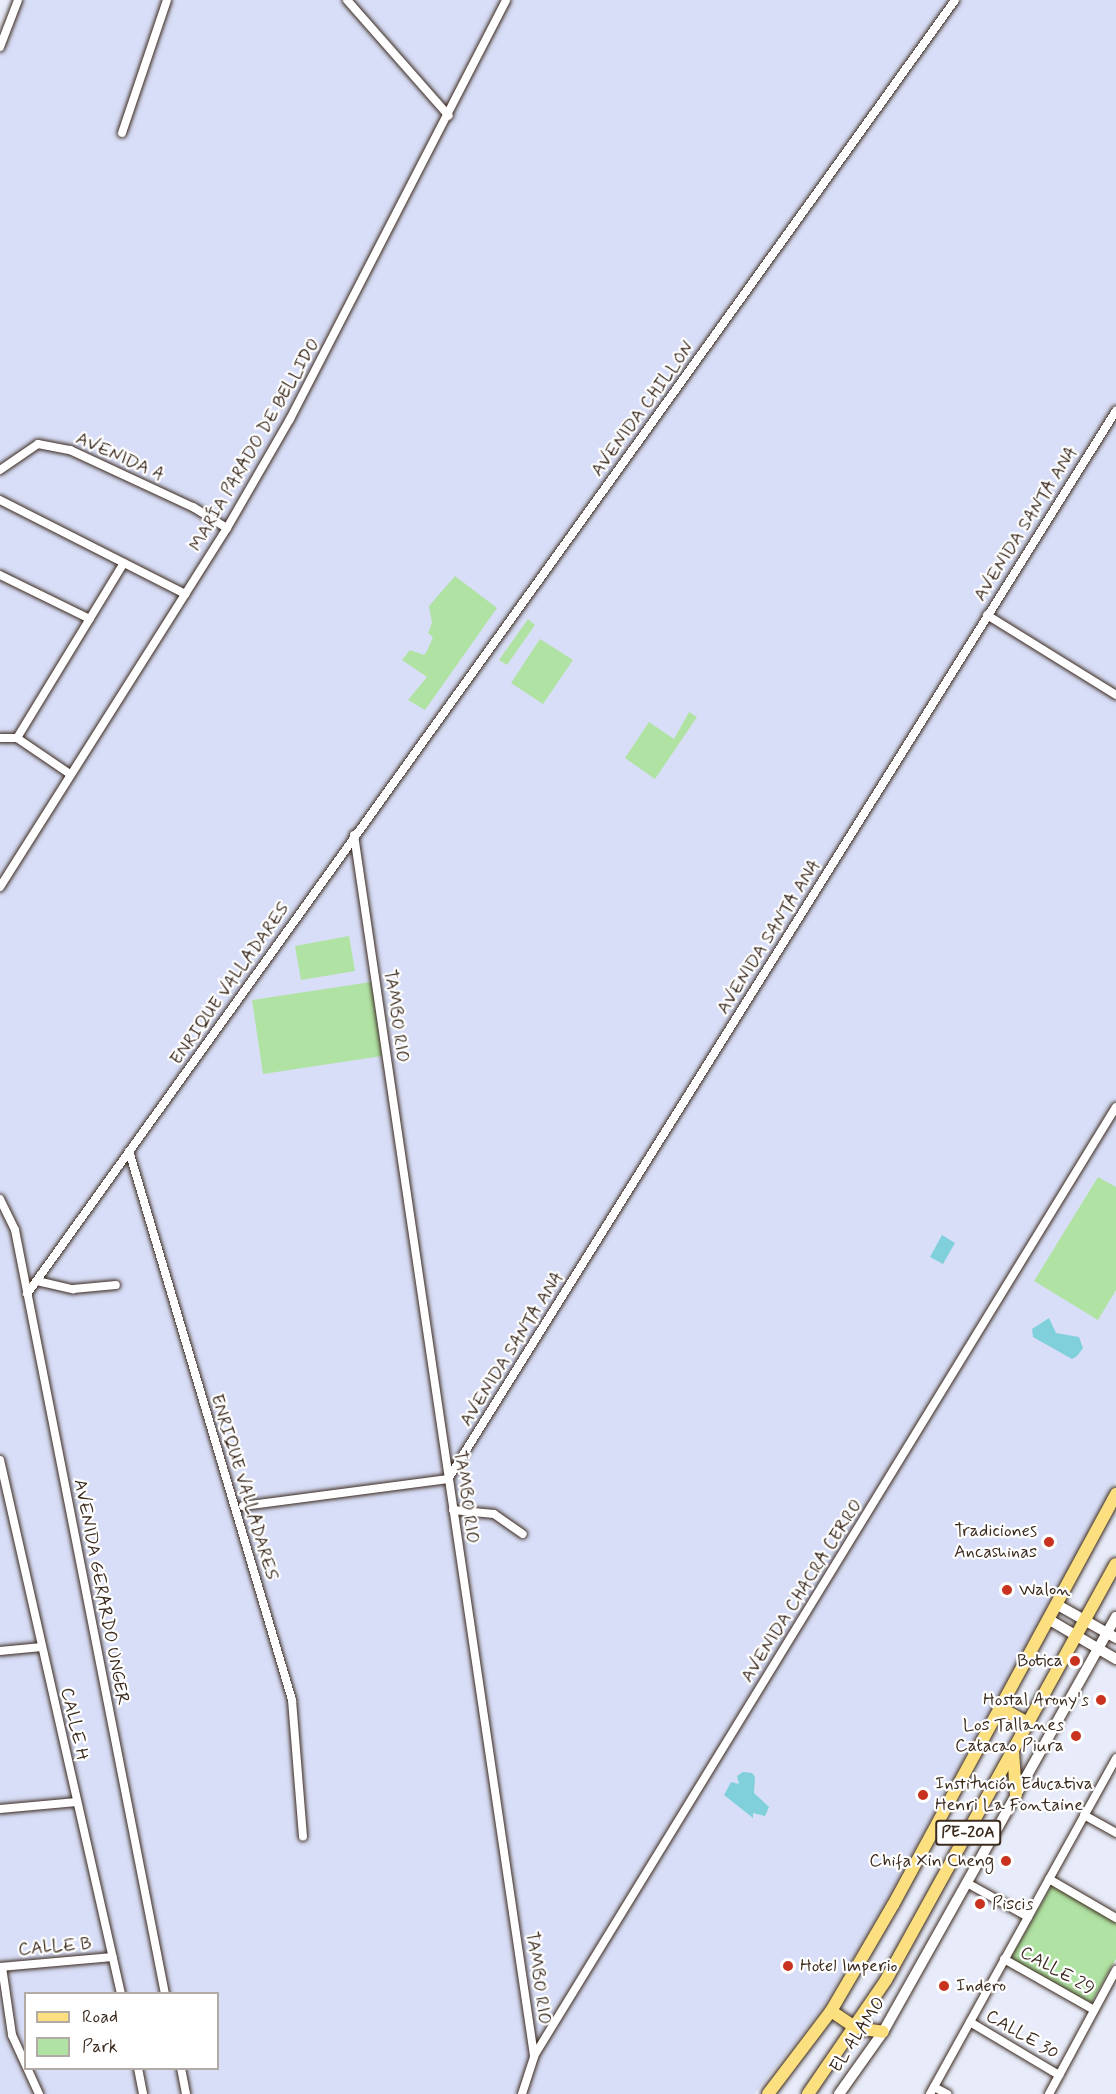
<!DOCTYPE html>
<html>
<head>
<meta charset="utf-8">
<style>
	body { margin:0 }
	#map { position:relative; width:1116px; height:2094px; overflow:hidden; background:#e8ecfa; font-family:Mynerve,sans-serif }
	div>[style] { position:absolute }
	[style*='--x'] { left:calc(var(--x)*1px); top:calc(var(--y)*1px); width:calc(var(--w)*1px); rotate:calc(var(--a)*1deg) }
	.built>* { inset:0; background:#d8def7 }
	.green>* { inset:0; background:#b0e2a3 }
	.water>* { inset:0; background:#80d0db }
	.roads { filter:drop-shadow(0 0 2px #3b2a1e) drop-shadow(0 0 2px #3b2a1e) }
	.street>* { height:8px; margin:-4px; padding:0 4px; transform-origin:4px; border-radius:4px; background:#fff }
	.secondary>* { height:10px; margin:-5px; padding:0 5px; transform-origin:5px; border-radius:5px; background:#fff }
	.primary>* { height:12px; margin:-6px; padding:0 6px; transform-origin:6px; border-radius:6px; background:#fce080 }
	.dots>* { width:16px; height:16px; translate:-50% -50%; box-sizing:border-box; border:3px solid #fff; border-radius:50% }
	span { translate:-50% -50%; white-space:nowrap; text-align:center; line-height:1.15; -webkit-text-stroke:4.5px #fff; paint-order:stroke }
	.shield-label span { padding:2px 4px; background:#fff; border:2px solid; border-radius:4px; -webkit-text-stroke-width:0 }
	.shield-label { font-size:16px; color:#3b2a1e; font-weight:700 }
	.street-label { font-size:18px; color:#3b2a1e }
	.poi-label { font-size:18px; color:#3b2a1e }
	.right { translate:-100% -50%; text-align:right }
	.left { translate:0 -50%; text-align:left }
	.legend { position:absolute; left:24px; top:1992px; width:195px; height:78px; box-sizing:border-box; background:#fff; border:2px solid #b1aaa5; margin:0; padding:8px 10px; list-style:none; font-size:18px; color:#3b2a1e }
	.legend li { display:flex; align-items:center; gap:12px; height:30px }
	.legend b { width:30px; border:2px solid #b1aaa5 }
</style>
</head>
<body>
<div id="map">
	<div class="built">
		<i style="clip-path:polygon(evenodd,13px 0,1116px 0,1116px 1481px,875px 1921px,819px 2013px,754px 2094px,0 2094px,0 36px,13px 0,26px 1994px,218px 1994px,218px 2068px,26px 2068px,26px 1994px)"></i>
	</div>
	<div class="green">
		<i style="clip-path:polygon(455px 576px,497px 608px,425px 710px,408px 700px,427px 677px,402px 660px,410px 650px,424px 655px,427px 651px,433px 637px,428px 633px,432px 623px,429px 606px)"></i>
		<i style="clip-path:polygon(528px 619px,535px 625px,507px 665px,499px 660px)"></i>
		<i style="clip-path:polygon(540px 639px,573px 660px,543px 704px,511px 683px)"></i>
		<i style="clip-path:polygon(689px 712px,697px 717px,655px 779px,625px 758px,649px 722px,674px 739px)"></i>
		<i style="clip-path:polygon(349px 936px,355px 971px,301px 980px,295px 946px)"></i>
		<i style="clip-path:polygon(371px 982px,382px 1056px,263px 1074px,252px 1000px)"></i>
		<i style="clip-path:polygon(1098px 1177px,1116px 1187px,1116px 1290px,1098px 1320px,1034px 1281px)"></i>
		<i style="clip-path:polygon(1052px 1885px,1116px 1922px,1116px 1959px,1091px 2003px,1010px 1959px)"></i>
	</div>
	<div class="water">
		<i style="clip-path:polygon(942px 1235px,955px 1243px,943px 1264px,930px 1257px)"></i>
		<i style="clip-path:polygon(1049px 1318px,1056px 1333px,1079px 1337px,1083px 1348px,1077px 1356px,1072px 1359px,1033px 1337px,1032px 1329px)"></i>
		<i style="clip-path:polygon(743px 1772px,752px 1773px,755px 1777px,754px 1793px,769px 1807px,765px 1816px,753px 1813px,753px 1818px,724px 1795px,731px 1782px,739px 1784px,737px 1776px)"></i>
	</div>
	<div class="roads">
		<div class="street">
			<i style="--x:347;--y:0;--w:154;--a:48.7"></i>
			<i style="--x:0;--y:47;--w:50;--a:-69"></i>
			<i style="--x:122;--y:133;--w:140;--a:-71.3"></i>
			<i style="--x:0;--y:470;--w:46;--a:-34.4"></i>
			<i style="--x:38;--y:444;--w:33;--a:11"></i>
			<i style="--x:70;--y:450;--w:136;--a:24.9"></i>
			<i style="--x:193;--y:507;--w:40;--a:32"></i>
			<i style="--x:0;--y:500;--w:208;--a:26.9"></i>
			<i style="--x:0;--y:575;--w:100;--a:26.1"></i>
			<i style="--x:987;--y:615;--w:152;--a:31.8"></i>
			<i style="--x:0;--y:738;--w:17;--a:0"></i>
			<i style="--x:17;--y:738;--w:64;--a:34.2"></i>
			<i style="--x:17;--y:738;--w:205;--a:-58.6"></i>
			<i style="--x:354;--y:835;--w:1234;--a:81.61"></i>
			<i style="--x:0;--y:887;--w:425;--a:-57.7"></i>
			<i style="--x:227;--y:528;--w:126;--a:-60"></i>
			<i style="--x:290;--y:419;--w:471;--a:-62.7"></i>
			<i style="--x:129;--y:1151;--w:573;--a:73.46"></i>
			<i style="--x:292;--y:1700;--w:137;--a:85.4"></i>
			<i style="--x:0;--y:1199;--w:34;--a:64"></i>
			<i style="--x:15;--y:1230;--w:779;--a:78.89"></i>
			<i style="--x:37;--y:1281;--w:37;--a:13"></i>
			<i style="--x:73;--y:1289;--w:43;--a:-5.3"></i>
			<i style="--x:27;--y:1294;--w:1592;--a:-54.35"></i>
			<i style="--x:0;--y:1460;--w:548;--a:77.23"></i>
			<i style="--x:243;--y:1506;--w:207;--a:-7.5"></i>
			<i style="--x:448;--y:1479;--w:1260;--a:-57.98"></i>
			<i style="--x:453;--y:1510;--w:41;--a:5.6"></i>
			<i style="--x:494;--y:1514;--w:35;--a:35"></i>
			<i style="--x:0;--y:1651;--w:42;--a:-5.4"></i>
			<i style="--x:0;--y:1809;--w:77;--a:-5.2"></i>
			<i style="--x:1084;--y:1815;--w:37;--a:29"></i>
			<i style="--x:1049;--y:1879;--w:78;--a:30.2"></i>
			<i style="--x:967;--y:1883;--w:70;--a:29.1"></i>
			<i style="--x:1004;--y:1959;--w:103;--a:29.5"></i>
			<i style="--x:0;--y:1967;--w:113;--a:-5.1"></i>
			<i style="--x:2;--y:1967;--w:69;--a:81.6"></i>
			<i style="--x:12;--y:2035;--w:65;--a:65.4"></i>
			<i style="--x:970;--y:2022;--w:104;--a:30.8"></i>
			<i style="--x:138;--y:2068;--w:26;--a:79"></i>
			<i style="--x:181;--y:2068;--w:26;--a:79"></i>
			<i style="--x:934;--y:2087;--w:15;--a:28"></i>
			<i style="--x:522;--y:2094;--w:40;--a:-72"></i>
			<i style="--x:534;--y:2056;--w:1113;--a:-58.48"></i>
			<i style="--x:930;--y:2094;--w:384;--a:-61"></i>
			<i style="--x:1049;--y:2094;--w:141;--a:-61.6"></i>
		</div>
		<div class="secondary">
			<i style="--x:1056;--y:1604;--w:69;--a:29.5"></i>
			<i style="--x:1048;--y:1619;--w:79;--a:30.5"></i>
			<i style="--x:839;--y:2094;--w:76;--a:-54.6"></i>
			<i style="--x:883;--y:2032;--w:476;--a:-60.7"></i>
		</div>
		<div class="primary">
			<i style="--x:999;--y:1707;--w:33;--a:29"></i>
			<i style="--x:1013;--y:1751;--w:44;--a:86.1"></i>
			<i style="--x:831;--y:2011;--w:30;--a:34"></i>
			<i style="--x:856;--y:2028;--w:27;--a:8"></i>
			<i style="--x:768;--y:2094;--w:104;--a:-52.8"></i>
			<i style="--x:831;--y:2011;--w:123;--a:-59.7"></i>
			<i style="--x:893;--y:1905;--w:468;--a:-61.5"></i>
			<i style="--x:808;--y:2094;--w:138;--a:-55.6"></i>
			<i style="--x:886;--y:1980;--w:475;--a:-61.1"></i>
		</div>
	</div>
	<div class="dots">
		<i style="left:1049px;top:1542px;background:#c8321e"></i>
		<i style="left:1007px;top:1590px;background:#c8321e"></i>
		<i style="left:1075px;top:1661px;background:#c8321e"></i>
		<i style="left:1101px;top:1700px;background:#c8321e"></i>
		<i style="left:1076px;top:1736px;background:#c8321e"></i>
		<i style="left:923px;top:1795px;background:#c8321e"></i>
		<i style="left:1006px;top:1861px;background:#c8321e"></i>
		<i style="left:980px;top:1904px;background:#c8321e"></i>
		<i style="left:788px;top:1966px;background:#c8321e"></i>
		<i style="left:944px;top:1986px;background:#c8321e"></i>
	</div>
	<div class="shield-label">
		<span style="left:968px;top:1833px">PE-20A</span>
	</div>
	<div class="street-label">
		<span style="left:643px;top:409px;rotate:-54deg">AVENIDA CHILLON</span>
		<span style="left:255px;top:445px;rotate:-60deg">MARÍA PARADO DE BELLIDO</span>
		<span style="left:120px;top:457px;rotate:24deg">AVENIDA A</span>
		<span style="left:1026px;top:524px;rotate:-58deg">AVENIDA SANTA ANA</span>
		<span style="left:769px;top:937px;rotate:-58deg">AVENIDA SANTA ANA</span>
		<span style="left:230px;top:984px;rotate:-55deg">ENRIQUE VALLADARES</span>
		<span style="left:396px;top:1016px;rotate:82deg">TAMBO RIO</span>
		<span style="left:512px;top:1349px;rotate:-58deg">AVENIDA SANTA ANA</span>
		<span style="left:244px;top:1487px;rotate:73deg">ENRIQUE VALLADARES</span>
		<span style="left:466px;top:1497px;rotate:82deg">TAMBO RIO</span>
		<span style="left:802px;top:1591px;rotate:-58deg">AVENIDA CHACRA CERRO</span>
		<span style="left:101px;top:1592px;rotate:79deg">AVENIDA GERARDO UNGER</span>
		<span style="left:74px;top:1724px;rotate:77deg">CALLE H</span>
		<span style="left:55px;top:1947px;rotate:-5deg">CALLE B</span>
		<span style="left:1057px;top:1971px;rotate:29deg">CALLE 29</span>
		<span style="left:538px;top:1978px;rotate:82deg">TAMBO RIO</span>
		<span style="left:858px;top:2035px;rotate:-57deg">EL ALAMO</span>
		<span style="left:1022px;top:2035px;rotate:30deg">CALLE 30</span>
	</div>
	<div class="poi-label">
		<span class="right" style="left:1037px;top:1542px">Tradiciones<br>Ancashinas</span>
		<span class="left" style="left:1019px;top:1590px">Walon</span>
		<span class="right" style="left:1063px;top:1661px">Botica</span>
		<span class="right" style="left:1089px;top:1700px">Hostal Arony's</span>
		<span class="right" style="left:1064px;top:1736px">Los Tallanes<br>Catacao Piura</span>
		<span class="left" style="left:935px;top:1795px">Institución Educativa<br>Henri La Fontaine</span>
		<span class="right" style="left:994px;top:1861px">Chifa Xin Cheng</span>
		<span class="left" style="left:992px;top:1904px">Piscis</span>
		<span class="left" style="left:800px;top:1966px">Hotel Imperio</span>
		<span class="left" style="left:956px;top:1986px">Indero</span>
	</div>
	<ul class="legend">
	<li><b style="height:8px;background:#fce080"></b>Road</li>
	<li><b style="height:16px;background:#b0e2a3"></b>Park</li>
	</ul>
</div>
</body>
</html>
